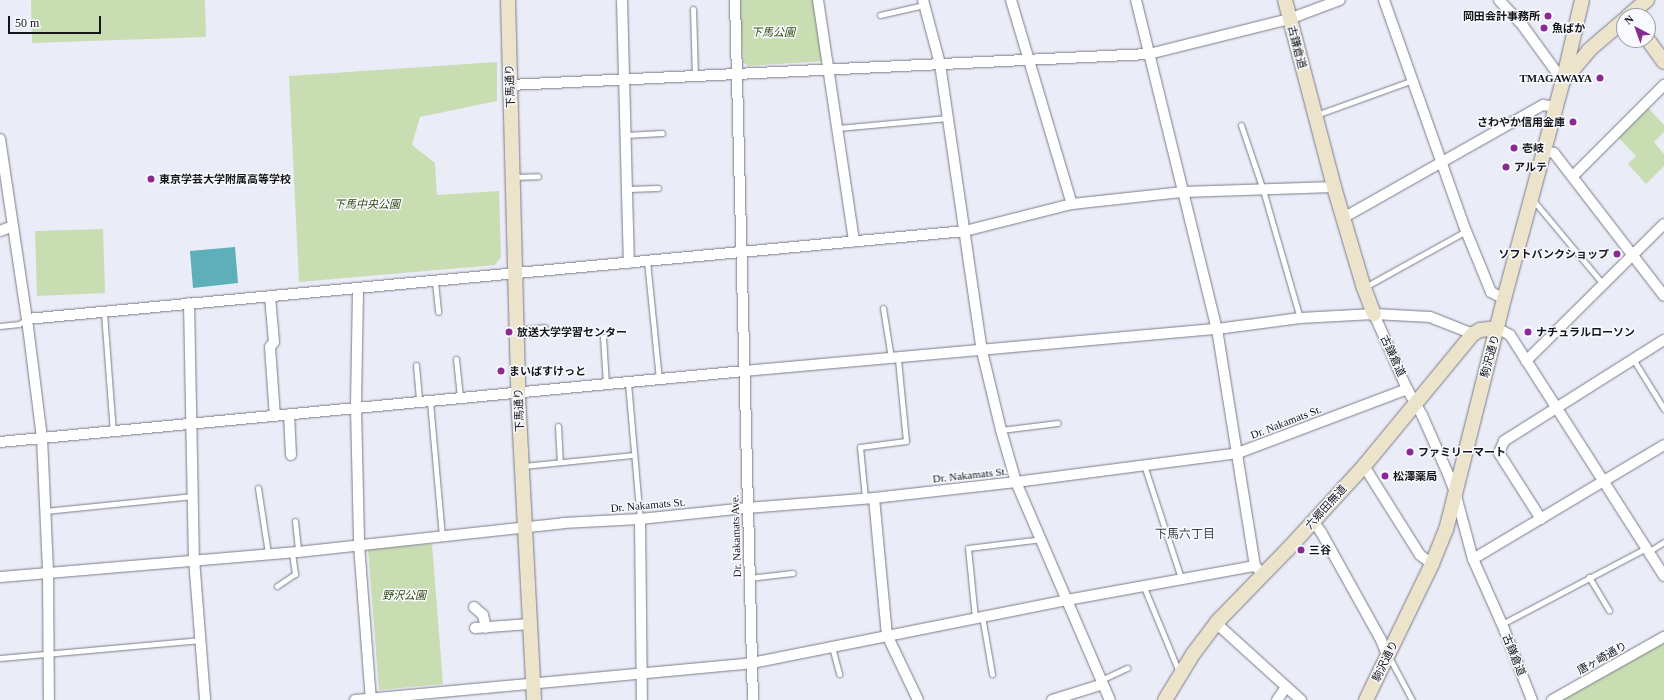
<!DOCTYPE html>
<html>
<head>
<meta charset="utf-8">
<style>
	body { margin:0 }
	#map { position:relative; width:1664px; height:700px; overflow:hidden; background:#eaecf8; font-family:"Times New Roman","Noto Sans JP",serif }
	div>[style] { position:absolute }
	[style*='--x'] { left:calc(var(--x)*1px); top:calc(var(--y)*1px); width:calc(var(--w)*1px); rotate:calc(var(--a)*1deg) }
	.green>* { inset:0; background:#c9ddb3 }
	.water>* { inset:0; background:#5dafba }
	.roads { filter:drop-shadow(0 0 1px #7a7c87) drop-shadow(0 0 1px #7a7c87) }
	.lane>* { height:5px; margin:-2.5px; padding:0 2.5px; transform-origin:2.5px; border-radius:2.5px; background:#fff }
	.street>* { height:10px; margin:-5px; padding:0 5px; transform-origin:5px; border-radius:5px; background:#fff }
	.secondary>* { height:14px; margin:-7px; padding:0 7px; transform-origin:7px; border-radius:7px; background:#ece3cb }
	.dots>* { width:11px; height:11px; translate:-50% -50%; box-sizing:border-box; border:2px solid #f9faff; border-radius:50% }
	span { translate:-50% -50%; white-space:nowrap; text-align:center; line-height:1.15; -webkit-text-stroke:3px #f9faff; paint-order:stroke }
	.poi-label { font-size:11px; color:#141519; font-weight:700 }
	.right { translate:-100% -50%; text-align:right }
	.left { translate:0 -50%; text-align:left }
	.park-label { font-size:11px; color:#334a0e; font-style:italic }
	.street-label { font-size:11px; color:#141519 }
	.neighbourhood-label { font-size:12px; color:#40424b }
	.north { position:absolute; left:1616px; top:8px; width:40px; height:40px; box-sizing:border-box; background:#f9faff; border:1px solid #9d9ea3; border-radius:50%; rotate:319deg; font-size:11px; font-weight:700; line-height:16px; text-align:center; color:#141519 }
	.north::after { content:''; display:block; margin:auto; width:14px; height:18px; background:#892a93; clip-path:polygon(50% 0,100% 100%,50% 72%,0 100%) }
	.scale { position:absolute; left:8px; top:16px; width:93px; height:18px; box-sizing:border-box; border:2px solid #141519; border-top:0; padding-left:5px; font-size:12px; line-height:14px; white-space:nowrap; color:#141519; -webkit-text-stroke:3px #f9faff; paint-order:stroke }
</style>
</head>
<body>
<div id="map">
	<div class="green">
		<i style="clip-path:polygon(31px 0,205px 0,206px 37px,32px 43px)"></i>
		<i style="clip-path:polygon(739px 0,814px 0,825px 61px,748px 66px,743px 62px)"></i>
		<i style="clip-path:polygon(497px 62px,497px 101px,420px 117px,412px 145px,435px 163px,437px 195px,499px 191px,501px 257px,495px 265px,299px 282px,289px 76px)"></i>
		<i style="clip-path:polygon(1648px 108px,1664px 125px,1664px 132px,1654px 142px,1664px 154px,1664px 166px,1646px 184px,1628px 164px,1636px 156px,1618px 137px)"></i>
		<i style="clip-path:polygon(103px 229px,105px 293px,37px 296px,35px 231px)"></i>
		<i style="clip-path:polygon(432px 544px,443px 684px,379px 690px,368px 549px)"></i>
		<i style="clip-path:polygon(1664px 641px,1664px 700px,1557px 700px)"></i>
	</div>
	<div class="water">
		<i style="clip-path:polygon(235px 247px,238px 283px,193px 288px,190px 251px)"></i>
	</div>
	<div class="roads">
		<div class="lane">
			<i style="--x:693;--y:9;--w:68;--a:88.3"></i>
			<i style="--x:880;--y:15;--w:45;--a:-12.8"></i>
			<i style="--x:1316;--y:115;--w:103;--a:-19.8"></i>
			<i style="--x:1241;--y:125;--w:69;--a:71.3"></i>
			<i style="--x:1263;--y:190;--w:133;--a:73.9"></i>
			<i style="--x:838;--y:128;--w:110;--a:-5.2"></i>
			<i style="--x:626;--y:135;--w:36;--a:-3"></i>
			<i style="--x:513;--y:177;--w:25;--a:-2"></i>
			<i style="--x:627;--y:189;--w:31;--a:-2"></i>
			<i style="--x:1533;--y:200;--w:109;--a:50.2"></i>
			<i style="--x:647;--y:261;--w:120;--a:84.2"></i>
			<i style="--x:435;--y:282;--w:30;--a:84"></i>
			<i style="--x:1365;--y:287;--w:115;--a:-29"></i>
			<i style="--x:883;--y:308;--w:51;--a:80.9"></i>
			<i style="--x:104;--y:313;--w:119;--a:85.7"></i>
			<i style="--x:0;--y:326;--w:19;--a:-6"></i>
			<i style="--x:19;--y:324;--w:9;--a:-32"></i>
			<i style="--x:603;--y:337;--w:47;--a:86.3"></i>
			<i style="--x:456;--y:359;--w:39;--a:84"></i>
			<i style="--x:1633;--y:359;--w:59;--a:58.2"></i>
			<i style="--x:416;--y:365;--w:38;--a:85"></i>
			<i style="--x:628;--y:383;--w:137;--a:85"></i>
			<i style="--x:430;--y:402;--w:135;--a:84.9"></i>
			<i style="--x:558;--y:426;--w:36;--a:87"></i>
			<i style="--x:1001;--y:430;--w:57;--a:-7"></i>
			<i style="--x:1144;--y:465;--w:119;--a:71.9"></i>
			<i style="--x:523;--y:466;--w:112;--a:-5.7"></i>
			<i style="--x:258;--y:488;--w:66;--a:81.3"></i>
			<i style="--x:865;--y:498;--w:51;--a:-95.6"></i>
			<i style="--x:860;--y:447;--w:46;--a:-7.4"></i>
			<i style="--x:906;--y:441;--w:82;--a:-95.6"></i>
			<i style="--x:45;--y:511;--w:149;--a:-5.8"></i>
			<i style="--x:295;--y:521;--w:31;--a:84"></i>
			<i style="--x:1648;--y:552;--w:19;--a:-32"></i>
			<i style="--x:1589;--y:577;--w:39;--a:59"></i>
			<i style="--x:749;--y:578;--w:44;--a:-6.5"></i>
			<i style="--x:1143;--y:585;--w:94;--a:67.5"></i>
			<i style="--x:277;--y:586;--w:22;--a:-34"></i>
			<i style="--x:295;--y:574;--w:22;--a:-98"></i>
			<i style="--x:982;--y:616;--w:59;--a:80.2"></i>
			<i style="--x:975;--y:618;--w:70;--a:-95.7"></i>
			<i style="--x:968;--y:548;--w:75;--a:-6.9"></i>
			<i style="--x:1502;--y:624;--w:163;--a:-27.8"></i>
			<i style="--x:832;--y:647;--w:28;--a:75"></i>
			<i style="--x:1389;--y:657;--w:49;--a:61.9"></i>
			<i style="--x:0;--y:658;--w:202;--a:-5.1"></i>
			<i style="--x:1101;--y:680;--w:29;--a:-25"></i>
		</div>
		<div class="street">
			<i style="--x:622;--y:0;--w:263;--a:88.5"></i>
			<i style="--x:735;--y:0;--w:700;--a:88.53"></i>
			<i style="--x:818;--y:0;--w:244;--a:81.5"></i>
			<i style="--x:923;--y:0;--w:66;--a:75.1"></i>
			<i style="--x:940;--y:64;--w:290;--a:81.7"></i>
			<i style="--x:982;--y:351;--w:81;--a:76.5"></i>
			<i style="--x:1001;--y:430;--w:54;--a:73.9"></i>
			<i style="--x:1016;--y:482;--w:237;--a:66.7"></i>
			<i style="--x:1011;--y:0;--w:213;--a:73.4"></i>
			<i style="--x:1136;--y:0;--w:339;--a:76.2"></i>
			<i style="--x:1217;--y:329;--w:240;--a:80.9"></i>
			<i style="--x:1255;--y:566;--w:6;--a:45"></i>
			<i style="--x:1384;--y:0;--w:245;--a:70.5"></i>
			<i style="--x:1466;--y:231;--w:66;--a:67.7"></i>
			<i style="--x:1491;--y:292;--w:15;--a:28"></i>
			<i style="--x:1499;--y:0;--w:35;--a:47"></i>
			<i style="--x:1523;--y:26;--w:68;--a:54"></i>
			<i style="--x:510;--y:85;--w:640;--a:-2.78"></i>
			<i style="--x:1149;--y:54;--w:144;--a:-14"></i>
			<i style="--x:1289;--y:19;--w:54;--a:-20.4"></i>
			<i style="--x:0;--y:139;--w:182;--a:81.5"></i>
			<i style="--x:27;--y:319;--w:120;--a:82.8"></i>
			<i style="--x:42;--y:438;--w:134;--a:87.4"></i>
			<i style="--x:48;--y:572;--w:128;--a:89.6"></i>
			<i style="--x:1544;--y:151;--w:10;--a:11"></i>
			<i style="--x:1554;--y:153;--w:180;--a:52.4"></i>
			<i style="--x:1573;--y:176;--w:129;--a:-45"></i>
			<i style="--x:1343;--y:218;--w:230;--a:-29.5"></i>
			<i style="--x:1543;--y:105;--w:12;--a:9"></i>
			<i style="--x:0;--y:231;--w:14;--a:-21"></i>
			<i style="--x:358;--y:289;--w:119;--a:91"></i>
			<i style="--x:356;--y:408;--w:137;--a:88.7"></i>
			<i style="--x:359;--y:545;--w:155;--a:85.6"></i>
			<i style="--x:270;--y:297;--w:45;--a:84.9"></i>
			<i style="--x:274;--y:342;--w:6;--a:129"></i>
			<i style="--x:270;--y:347;--w:69;--a:85.9"></i>
			<i style="--x:189;--y:303;--w:256;--a:88.9"></i>
			<i style="--x:194;--y:559;--w:141;--a:85.5"></i>
			<i style="--x:1374;--y:314;--w:82;--a:66.3"></i>
			<i style="--x:1407;--y:389;--w:30;--a:60"></i>
			<i style="--x:1422;--y:415;--w:64;--a:66.2"></i>
			<i style="--x:1448;--y:474;--w:19;--a:69"></i>
			<i style="--x:1455;--y:492;--w:69;--a:75"></i>
			<i style="--x:1473;--y:559;--w:71;--a:66"></i>
			<i style="--x:1502;--y:624;--w:82;--a:68.5"></i>
			<i style="--x:27;--y:319;--w:942;--a:-5.36"></i>
			<i style="--x:965;--y:231;--w:110;--a:-14.2"></i>
			<i style="--x:1072;--y:204;--w:112;--a:-6.2"></i>
			<i style="--x:1183;--y:192;--w:151;--a:-1.9"></i>
			<i style="--x:1497;--y:328;--w:15;--a:28"></i>
			<i style="--x:1510;--y:335;--w:286;--a:57.4"></i>
			<i style="--x:517;--y:333;--w:27;--a:-6"></i>
			<i style="--x:1526;--y:361;--w:194;--a:-44.8"></i>
			<i style="--x:289;--y:414;--w:41;--a:87.2"></i>
			<i style="--x:0;--y:442;--w:747;--a:-5.45"></i>
			<i style="--x:744;--y:371;--w:475;--a:-5.1"></i>
			<i style="--x:1217;--y:329;--w:84;--a:-7.5"></i>
			<i style="--x:1300;--y:318;--w:74;--a:-3.1"></i>
			<i style="--x:1374;--y:314;--w:56;--a:3.1"></i>
			<i style="--x:1430;--y:317;--w:46;--a:21.6"></i>
			<i style="--x:1364;--y:466;--w:105;--a:57.8"></i>
			<i style="--x:1420;--y:555;--w:15;--a:37"></i>
			<i style="--x:874;--y:498;--w:138;--a:84.6"></i>
			<i style="--x:887;--y:635;--w:72;--a:64.5"></i>
			<i style="--x:640;--y:519;--w:181;--a:89.4"></i>
			<i style="--x:1541;--y:519;--w:78;--a:-122.5"></i>
			<i style="--x:1499;--y:453;--w:13;--a:-67"></i>
			<i style="--x:1504;--y:441;--w:189;--a:-32.3"></i>
			<i style="--x:1313;--y:521;--w:14;--a:54"></i>
			<i style="--x:1321;--y:532;--w:124;--a:60.9"></i>
			<i style="--x:1381;--y:640;--w:16;--a:68"></i>
			<i style="--x:1473;--y:559;--w:222;--a:-30.8"></i>
			<i style="--x:0;--y:577;--w:299;--a:-4.8"></i>
			<i style="--x:298;--y:552;--w:267;--a:-6.2"></i>
			<i style="--x:563;--y:523;--w:77;--a:-3"></i>
			<i style="--x:640;--y:519;--w:108;--a:-5.9"></i>
			<i style="--x:747;--y:508;--w:127;--a:-4.5"></i>
			<i style="--x:874;--y:498;--w:143;--a:-6.4"></i>
			<i style="--x:1016;--y:482;--w:224;--a:-7.4"></i>
			<i style="--x:1238;--y:453;--w:181;--a:-20.7"></i>
			<i style="--x:474;--y:607;--w:12;--a:42"></i>
			<i style="--x:483;--y:615;--w:13;--a:77"></i>
			<i style="--x:1216;--y:623;--w:115;--a:42.2"></i>
			<i style="--x:475;--y:628;--w:55;--a:-4.2"></i>
			<i style="--x:355;--y:700;--w:399;--a:-5.3"></i>
			<i style="--x:752;--y:663;--w:321;--a:-11.3"></i>
			<i style="--x:1067;--y:600;--w:191;--a:-10.3"></i>
			<i style="--x:1052;--y:700;--w:53;--a:-17.4"></i>
			<i style="--x:1277;--y:700;--w:16;--a:-55"></i>
			<i style="--x:1552;--y:700;--w:129;--a:-29.4"></i>
		</div>
		<div class="secondary">
			<i style="--x:508;--y:0;--w:394;--a:88.5"></i>
			<i style="--x:518;--y:394;--w:306;--a:87"></i>
			<i style="--x:1285;--y:0;--w:193;--a:75.3"></i>
			<i style="--x:1334;--y:187;--w:105;--a:73.5"></i>
			<i style="--x:1364;--y:288;--w:28;--a:69"></i>
			<i style="--x:1628;--y:16;--w:25;--a:-40"></i>
			<i style="--x:1648;--y:40;--w:27;--a:54"></i>
			<i style="--x:1565;--y:79;--w:38;--a:-50"></i>
			<i style="--x:1589;--y:50;--w:46;--a:-40.6"></i>
			<i style="--x:1165;--y:700;--w:54;--a:-58.7"></i>
			<i style="--x:1193;--y:654;--w:39;--a:-53"></i>
			<i style="--x:1216;--y:623;--w:103;--a:-45.8"></i>
			<i style="--x:1288;--y:549;--w:113;--a:-47.5"></i>
			<i style="--x:1364;--y:466;--w:171;--a:-50.5"></i>
			<i style="--x:1473;--y:334;--w:8;--a:-30"></i>
			<i style="--x:1480;--y:330;--w:17;--a:-7"></i>
			<i style="--x:1366;--y:700;--w:151;--a:-64.1"></i>
			<i style="--x:1432;--y:564;--w:37;--a:-68"></i>
			<i style="--x:1446;--y:530;--w:238;--a:-75.9"></i>
			<i style="--x:1504;--y:299;--w:226;--a:-74.9"></i>
			<i style="--x:1563;--y:81;--w:83;--a:-76.8"></i>
		</div>
	</div>
	<div class="dots">
		<i style="left:1548px;top:16px;background:#892a93"></i>
		<i style="left:1544px;top:28px;background:#892a93"></i>
		<i style="left:1600px;top:78px;background:#892a93"></i>
		<i style="left:1573px;top:122px;background:#892a93"></i>
		<i style="left:1514px;top:148px;background:#892a93"></i>
		<i style="left:1506px;top:167px;background:#892a93"></i>
		<i style="left:151px;top:179px;background:#892a93"></i>
		<i style="left:1617px;top:254px;background:#892a93"></i>
		<i style="left:509px;top:332px;background:#892a93"></i>
		<i style="left:1528px;top:332px;background:#892a93"></i>
		<i style="left:501px;top:371px;background:#892a93"></i>
		<i style="left:1410px;top:452px;background:#892a93"></i>
		<i style="left:1385px;top:476px;background:#892a93"></i>
		<i style="left:1301px;top:550px;background:#892a93"></i>
	</div>
	<div class="poi-label">
		<span class="right" style="left:1540px;top:16px">岡田会計事務所</span>
		<span class="left" style="left:1552px;top:28px">魚ばか</span>
		<span class="right" style="left:1592px;top:78px">TMAGAWAYA</span>
		<span class="right" style="left:1565px;top:122px">さわやか信用金庫</span>
		<span class="left" style="left:1522px;top:148px">壱岐</span>
		<span class="left" style="left:1514px;top:167px">アルテ</span>
		<span class="left" style="left:159px;top:179px">東京学芸大学附属高等学校</span>
		<span class="right" style="left:1609px;top:254px">ソフトバンクショップ</span>
		<span class="left" style="left:517px;top:332px">放送大学学習センター</span>
		<span class="left" style="left:1536px;top:332px">ナチュラルローソン</span>
		<span class="left" style="left:509px;top:371px">まいばすけっと</span>
		<span class="left" style="left:1418px;top:452px">ファミリーマート</span>
		<span class="left" style="left:1393px;top:476px">松澤薬局</span>
		<span class="left" style="left:1309px;top:550px">三谷</span>
	</div>
	<div class="park-label">
		<span style="left:773px;top:32px">下馬公園</span>
		<span style="left:367px;top:204px">下馬中央公園</span>
		<span style="left:404px;top:595px">野沢公園</span>
	</div>
	<div class="street-label">
		<span style="left:1297px;top:47px;rotate:75deg">古鎌倉道</span>
		<span style="left:510px;top:86px;rotate:-92deg">下馬通り</span>
		<span style="left:1393px;top:356px;rotate:65deg">古鎌倉道</span>
		<span style="left:1490px;top:356px;rotate:-75deg">駒沢通り</span>
		<span style="left:519px;top:410px;rotate:-92deg">下馬通り</span>
		<span style="left:1286px;top:422px;rotate:-21deg">Dr. Nakamats St.</span>
		<span style="left:970px;top:475px;rotate:-6deg">Dr. Nakamats St.</span>
		<span style="left:648px;top:505px;rotate:-5deg">Dr. Nakamats St.</span>
		<span style="left:1326px;top:507px;rotate:-48deg">六郷田無道</span>
		<span style="left:736px;top:536px;rotate:-92deg">Dr. Nakamats Ave.</span>
		<span style="left:1514px;top:655px;rotate:68deg">古鎌倉道</span>
		<span style="left:1602px;top:658px;rotate:-29deg">唐ヶ崎通り</span>
		<span style="left:1385px;top:661px;rotate:-64deg">駒沢通り</span>
	</div>
	<div class="neighbourhood-label">
		<span style="left:1185px;top:535px">下馬六丁目</span>
	</div>
	<div class="north">N</div>
	<div class="scale">50 m</div>
</div>
</body>
</html>
